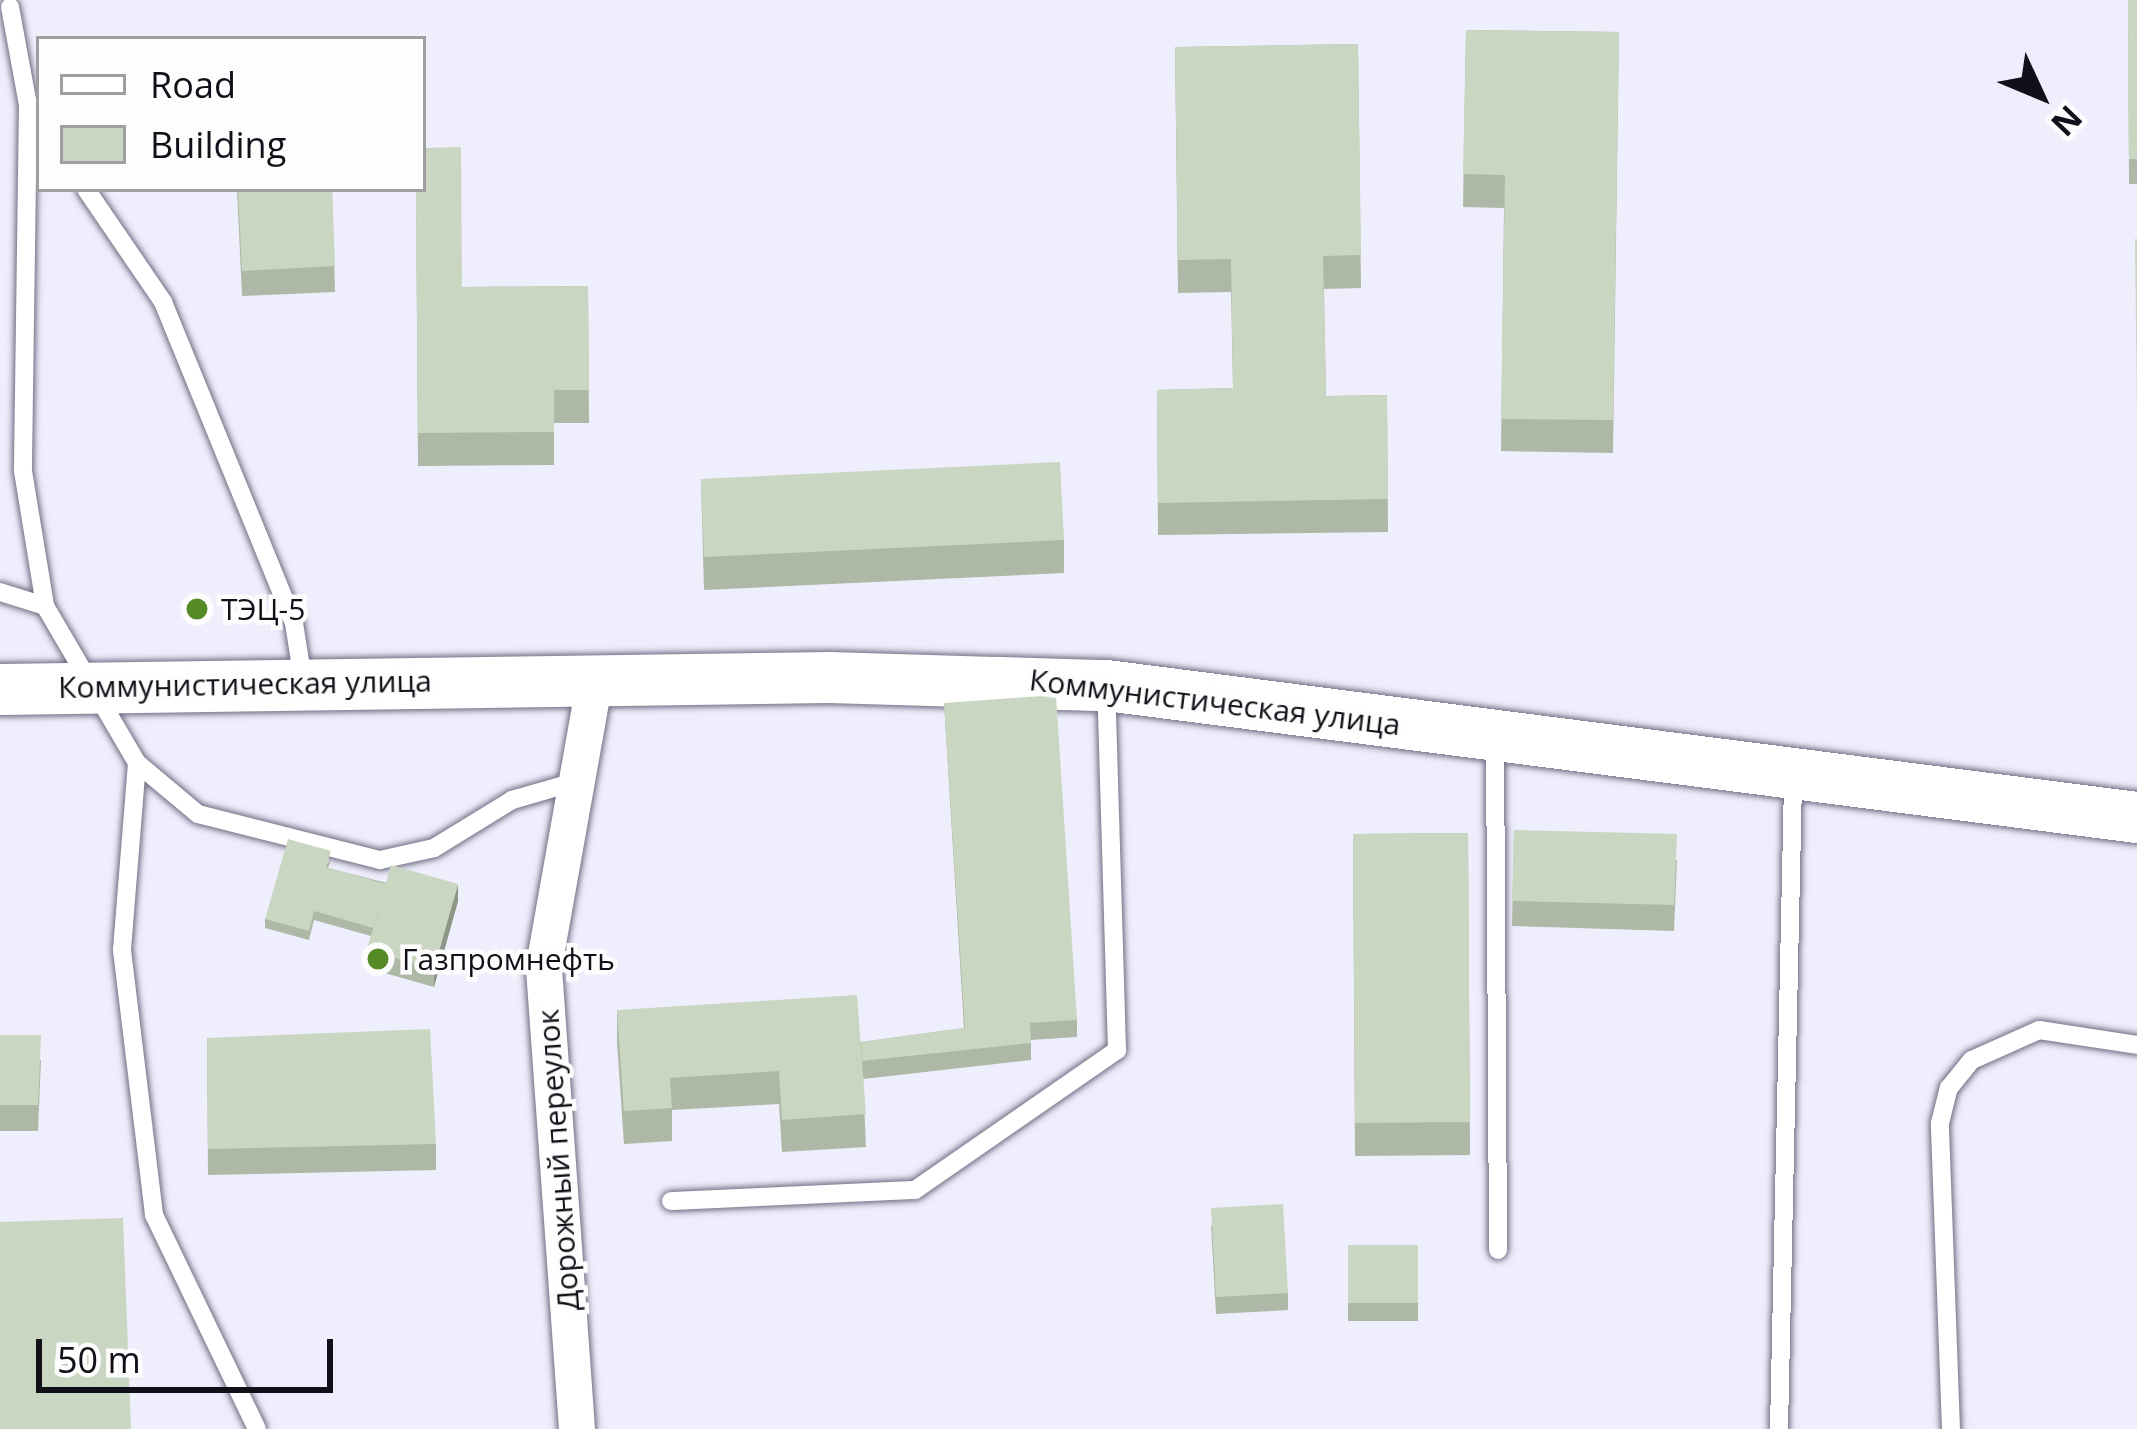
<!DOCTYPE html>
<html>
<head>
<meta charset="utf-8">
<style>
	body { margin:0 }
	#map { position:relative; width:2137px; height:1429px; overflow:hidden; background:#efeefc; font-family:"Open Sans",sans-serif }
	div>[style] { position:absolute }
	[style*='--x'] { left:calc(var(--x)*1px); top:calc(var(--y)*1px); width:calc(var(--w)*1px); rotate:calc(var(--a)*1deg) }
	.roads { filter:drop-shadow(0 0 3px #706f84) drop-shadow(0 0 3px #706f84) }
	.service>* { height:18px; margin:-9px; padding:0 9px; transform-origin:9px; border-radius:9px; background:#fff }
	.minor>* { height:36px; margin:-18px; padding:0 18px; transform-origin:18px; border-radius:18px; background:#fff }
	.secondary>* { height:51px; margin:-25.5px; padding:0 25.5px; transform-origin:25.5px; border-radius:25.5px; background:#fff }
	.wall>* { inset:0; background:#adb8a6 }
	.shaded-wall>* { inset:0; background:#8d9687 }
	.building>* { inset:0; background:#c9d6c1 }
	.dots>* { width:33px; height:33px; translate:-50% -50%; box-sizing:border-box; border:6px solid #fdfdfd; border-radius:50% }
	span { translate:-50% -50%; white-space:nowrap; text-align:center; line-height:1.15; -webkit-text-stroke:9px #fdfdfd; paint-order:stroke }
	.poi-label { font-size:30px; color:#111018 }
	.left { translate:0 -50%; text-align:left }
	.street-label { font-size:30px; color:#111018 }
	.legend { position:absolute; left:36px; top:36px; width:390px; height:156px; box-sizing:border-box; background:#fdfdfd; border:3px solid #9f9ea1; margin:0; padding:15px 21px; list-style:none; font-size:36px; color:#111018 }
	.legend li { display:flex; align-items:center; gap:24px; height:60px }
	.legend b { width:60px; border:3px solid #9f9ea1 }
	.north { position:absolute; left:1981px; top:36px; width:120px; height:120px; -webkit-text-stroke:9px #fdfdfd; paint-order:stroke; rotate:134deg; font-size:33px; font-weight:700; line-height:48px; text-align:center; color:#111018 }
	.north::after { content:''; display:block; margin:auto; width:42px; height:54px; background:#111018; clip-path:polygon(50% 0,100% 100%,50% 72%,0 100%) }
	.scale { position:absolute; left:36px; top:1339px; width:297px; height:54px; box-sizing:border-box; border:6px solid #111018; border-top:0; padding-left:15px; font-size:36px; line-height:42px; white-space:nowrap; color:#111018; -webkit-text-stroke:9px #fdfdfd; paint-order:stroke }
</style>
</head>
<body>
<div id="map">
	<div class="roads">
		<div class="service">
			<i style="--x:10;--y:7;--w:100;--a:79.6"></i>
			<i style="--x:28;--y:105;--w:366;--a:90.8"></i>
			<i style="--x:23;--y:471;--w:137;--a:80.7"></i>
			<i style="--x:45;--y:606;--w:182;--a:59.6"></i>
			<i style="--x:137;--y:763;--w:80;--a:39.9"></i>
			<i style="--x:198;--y:814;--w:188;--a:14.2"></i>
			<i style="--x:380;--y:860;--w:55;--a:-12.5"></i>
			<i style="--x:434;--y:848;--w:92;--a:-31.6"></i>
			<i style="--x:512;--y:800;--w:61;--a:-16.1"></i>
			<i style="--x:86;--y:189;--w:137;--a:55.7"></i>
			<i style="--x:163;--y:302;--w:347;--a:67.8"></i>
			<i style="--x:294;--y:623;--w:58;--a:81"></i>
			<i style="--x:0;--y:592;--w:47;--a:17.3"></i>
			<i style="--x:1495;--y:739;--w:511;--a:89.66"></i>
			<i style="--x:137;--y:763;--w:188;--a:94.6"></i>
			<i style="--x:122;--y:950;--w:267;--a:83.1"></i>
			<i style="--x:154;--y:1215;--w:237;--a:64.3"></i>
			<i style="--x:671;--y:1201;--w:244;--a:-2.6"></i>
			<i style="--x:915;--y:1190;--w:246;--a:-34.7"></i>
			<i style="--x:1117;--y:1050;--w:363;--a:-91.7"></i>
			<i style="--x:1779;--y:1429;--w:648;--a:-88.76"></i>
			<i style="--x:1951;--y:1429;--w:306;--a:-92.1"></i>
			<i style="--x:1940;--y:1123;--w:36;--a:-76"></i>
			<i style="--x:1949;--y:1088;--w:36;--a:-51"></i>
			<i style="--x:1972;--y:1060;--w:73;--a:-24.1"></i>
			<i style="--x:2039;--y:1030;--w:99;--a:8.7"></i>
		</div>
		<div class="minor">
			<i style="--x:577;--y:1429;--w:464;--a:-94.1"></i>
			<i style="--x:544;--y:966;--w:291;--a:-79.9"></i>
		</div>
		<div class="secondary">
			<i style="--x:0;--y:689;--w:829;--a:-0.83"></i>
			<i style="--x:829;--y:677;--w:277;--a:1.7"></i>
			<i style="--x:1106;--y:685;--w:1039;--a:7.3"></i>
		</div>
	</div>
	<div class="wall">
		<i style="clip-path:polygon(2128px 0,2137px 0,2137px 184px,2129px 184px)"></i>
		<i style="clip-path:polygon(1466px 30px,1619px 32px,1613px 453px,1501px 451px,1504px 208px,1463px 207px)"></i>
		<i style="clip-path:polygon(1358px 44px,1361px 288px,1324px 289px,1326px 396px,1387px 395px,1388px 532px,1158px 535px,1157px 390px,1233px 388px,1231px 292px,1178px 293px,1175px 47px)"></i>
		<i style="clip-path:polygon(237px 189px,332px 189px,335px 292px,242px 296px)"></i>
		<i style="clip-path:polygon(416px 189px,462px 287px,588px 286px,589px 423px,554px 423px,554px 465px,418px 466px)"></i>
		<i style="clip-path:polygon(701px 479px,1064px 540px,1064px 573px,704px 590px)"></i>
		<i style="clip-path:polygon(944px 703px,1077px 1020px,1077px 1037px,1031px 1040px,1031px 1060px,863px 1079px,866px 1147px,782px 1152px,779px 1104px,672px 1110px,672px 1141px,624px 1144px,617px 1043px,617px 1010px,861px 1042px,964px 1028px)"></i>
		<i style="clip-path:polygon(1514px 830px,1677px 860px,1674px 931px,1512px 926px)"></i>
		<i style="clip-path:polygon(1468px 833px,1470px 1155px,1355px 1156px,1353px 834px)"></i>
		<i style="clip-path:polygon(331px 860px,328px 868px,458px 901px,434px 987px,367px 968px,367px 950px,371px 936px,314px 920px,309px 940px,265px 928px,265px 919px)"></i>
		<i style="clip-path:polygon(0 1035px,41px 1060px,38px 1131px,0 1131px)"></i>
		<i style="clip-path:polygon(207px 1038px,436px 1144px,436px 1170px,208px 1175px)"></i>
		<i style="clip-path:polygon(1211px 1225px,1288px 1293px,1288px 1310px,1216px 1314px)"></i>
		<i style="clip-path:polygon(1348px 1245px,1418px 1245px,1418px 1321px,1348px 1321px)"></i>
	</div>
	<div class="shaded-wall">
		<i style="clip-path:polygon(458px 884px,458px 901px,434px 987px,434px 969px)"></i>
	</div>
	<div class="building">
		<i style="clip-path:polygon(2128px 0,2137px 0,2137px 159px,2129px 159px)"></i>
		<i style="clip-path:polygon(1466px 30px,1619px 32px,1613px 420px,1501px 419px,1505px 175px,1463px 174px)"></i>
		<i style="clip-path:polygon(1358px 44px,1361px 255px,1323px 256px,1326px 396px,1387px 395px,1388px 499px,1158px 503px,1157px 390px,1233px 388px,1231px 259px,1178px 260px,1175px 47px)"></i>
		<i style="clip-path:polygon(461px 147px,462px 287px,588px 286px,589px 390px,554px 390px,554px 432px,418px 433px,416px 189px,423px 189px,423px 148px)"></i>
		<i style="clip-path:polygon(238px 189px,332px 189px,335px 266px,242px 271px)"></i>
		<i style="clip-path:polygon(2135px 239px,2137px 239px,2137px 419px)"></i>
		<i style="clip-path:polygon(1060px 462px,1064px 540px,704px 557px,701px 479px)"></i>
		<i style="clip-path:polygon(1056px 695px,1077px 1020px,1030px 1023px,1031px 1043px,862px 1061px,861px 1042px,965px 1028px,944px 703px)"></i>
		<i style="clip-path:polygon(1514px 830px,1677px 834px,1674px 905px,1512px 901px)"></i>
		<i style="clip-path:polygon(1468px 833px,1470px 1122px,1355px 1123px,1353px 834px)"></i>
		<i style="clip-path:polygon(288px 839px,331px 851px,326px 867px,386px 884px,373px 928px,314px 911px,309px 931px,265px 919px)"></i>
		<i style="clip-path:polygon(391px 865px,458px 884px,434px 969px,367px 950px)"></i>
		<i style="clip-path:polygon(857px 995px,866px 1114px,782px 1120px,779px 1071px,670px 1078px,672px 1108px,624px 1111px,617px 1010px)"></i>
		<i style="clip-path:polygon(430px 1029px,436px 1144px,208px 1149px,207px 1038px)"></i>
		<i style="clip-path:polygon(0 1035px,41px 1035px,38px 1105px,0 1105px)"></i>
		<i style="clip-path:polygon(1283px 1204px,1288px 1293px,1216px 1297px,1211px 1208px)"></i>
		<i style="clip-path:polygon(123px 1218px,131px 1429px,0 1429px,0 1222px)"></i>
		<i style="clip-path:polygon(1348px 1245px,1418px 1245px,1418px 1303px,1348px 1303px)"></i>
	</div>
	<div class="dots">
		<i style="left:197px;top:609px;background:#558b25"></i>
		<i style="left:378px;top:959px;background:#558b25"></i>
	</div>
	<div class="poi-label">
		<span class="left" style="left:221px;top:609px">ТЭЦ-5</span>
		<span class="left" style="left:402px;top:959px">Газпромнефть</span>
	</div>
	<div class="street-label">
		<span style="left:245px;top:684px;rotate:-1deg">Коммунистическая улица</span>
		<span style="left:1215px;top:702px;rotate:7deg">Коммунистическая улица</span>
		<span style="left:558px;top:1160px;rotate:-94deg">Дорожный переулок</span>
	</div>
	<ul class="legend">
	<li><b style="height:15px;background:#fff"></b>Road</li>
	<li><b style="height:33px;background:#c9d6c1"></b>Building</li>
	</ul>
	<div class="north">N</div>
	<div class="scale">50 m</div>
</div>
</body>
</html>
